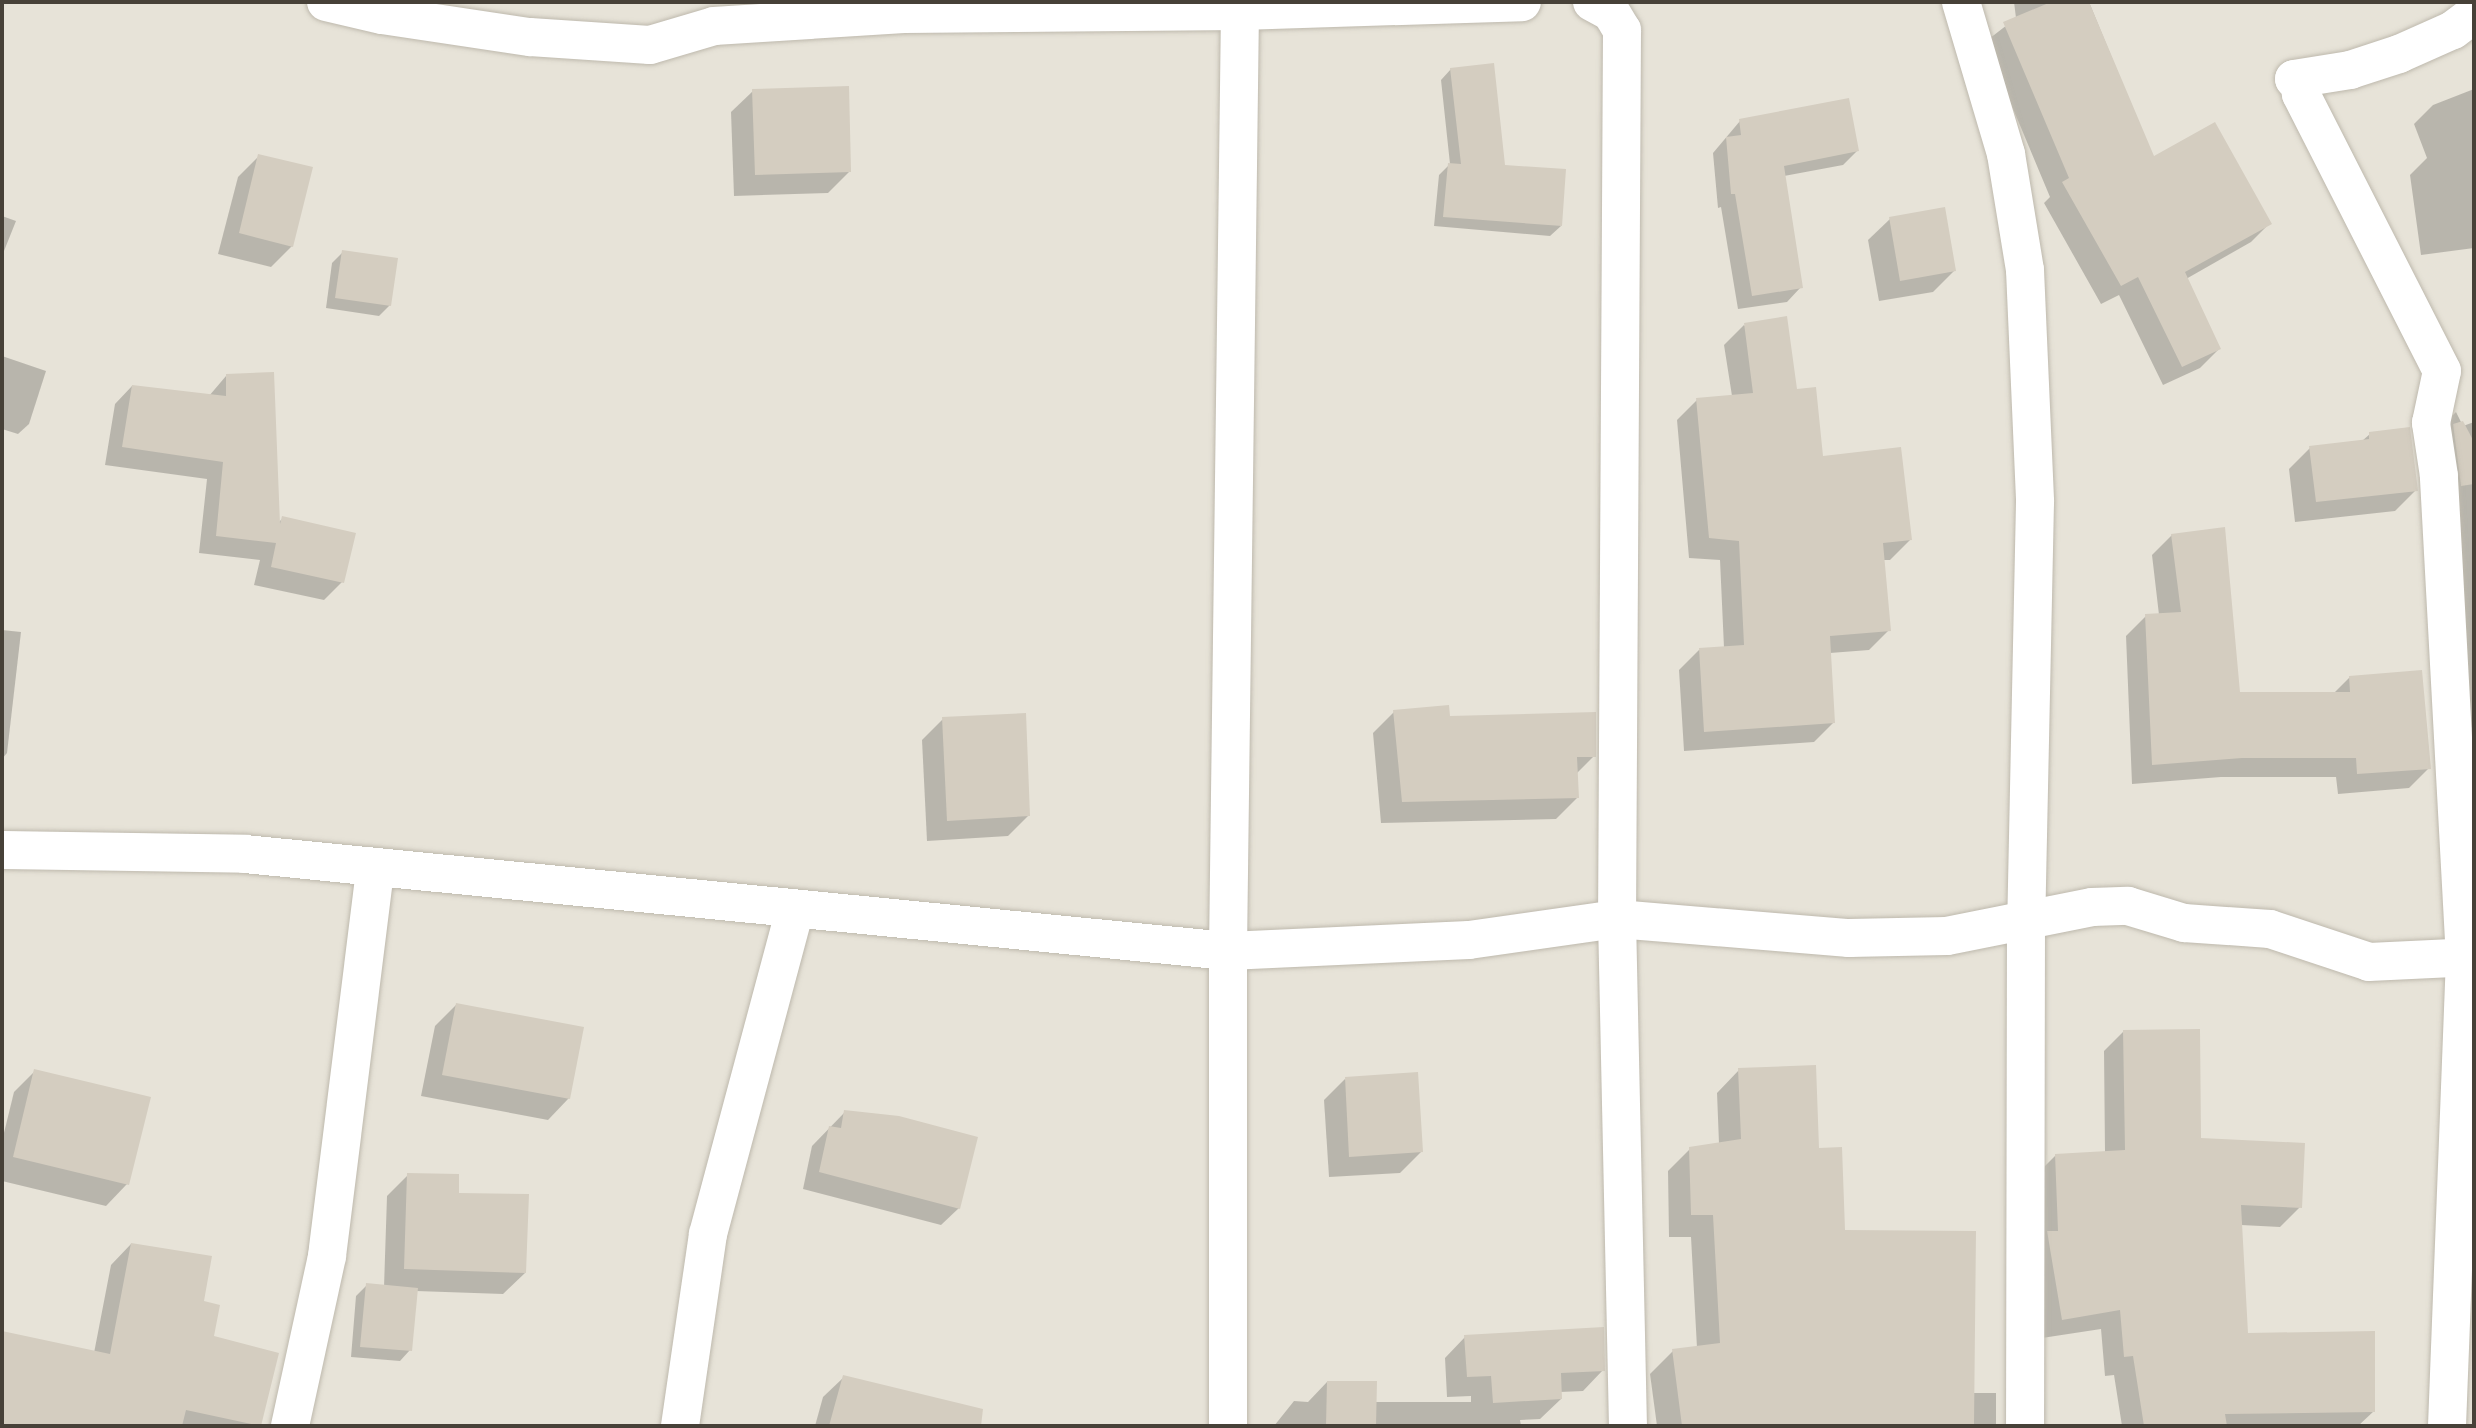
<!DOCTYPE html>
<html>
<head>
<meta charset="utf-8">
<style>
	body { margin:0 }
	#map { position:relative; width:2476px; height:1428px; overflow:hidden; background:#f3f1ea; font-family:"Noto Sans",sans-serif }
	div>[style] { position:absolute }
	[style*='--x'] { left:calc(var(--x)*1px); top:calc(var(--y)*1px); width:calc(var(--w)*1px); rotate:calc(var(--a)*1deg) }
	.residential>* { inset:0; background:#e7e3d8 }
	.shadow>* { inset:0; background:#0003 }
	.building>* { inset:0; background:#d4cdc0 }
	.roads { filter:drop-shadow(0 0 2px #beb9ad) drop-shadow(0 0 2px #beb9ad) }
	.street>* { height:38px; margin:-19px; padding:0 19px; transform-origin:19px; border-radius:19px; background:#fff }
	span { translate:-50% -50%; white-space:nowrap; text-align:center; line-height:1.15; -webkit-text-stroke:5px #fff; paint-order:stroke }
	.frame { position:absolute; inset:0; border:4px solid #474138; pointer-events:none }
</style>
</head>
<body>
<div id="map">
	<div class="residential">
		<i style="clip-path:polygon(2px 2px,2474px 2px,2474px 1426px,2px 1426px)"></i>
	</div>
	<div class="shadow">
		<i style="clip-path:polygon(2014px 2px,2089px 2px,2153px 158px,2270px 223px,2251px 242px,2186px 279px,2219px 349px,2200px 368px,2163px 385px,2119px 295px,2101px 304px,2044px 203px,2050px 197px,1985px 42px,2016px 18px)"></i>
		<i style="clip-path:polygon(1451px 69px,1504px 167px,1561px 226px,1550px 236px,1434px 226px,1439px 175px,1450px 164px,1441px 80px)"></i>
		<i style="clip-path:polygon(2474px 89px,2474px 248px,2421px 255px,2410px 175px,2427px 158px,2414px 124px,2433px 105px)"></i>
		<i style="clip-path:polygon(753px 91px,850px 171px,828px 193px,734px 196px,731px 112px)"></i>
		<i style="clip-path:polygon(1740px 121px,1857px 151px,1843px 165px,1784px 176px,1801px 287px,1787px 302px,1738px 309px,1721px 207px,1718px 208px,1713px 153px)"></i>
		<i style="clip-path:polygon(259px 156px,292px 246px,271px 267px,218px 254px,238px 177px)"></i>
		<i style="clip-path:polygon(2px 216px,16px 221px,2px 256px)"></i>
		<i style="clip-path:polygon(1890px 219px,1954px 271px,1933px 292px,1879px 301px,1868px 240px)"></i>
		<i style="clip-path:polygon(343px 252px,390px 305px,379px 316px,326px 308px,332px 263px)"></i>
		<i style="clip-path:polygon(1744px 325px,1796px 390px,1822px 458px,1910px 540px,1890px 560px,1883px 560px,1889px 630px,1869px 650px,1830px 653px,1834px 722px,1814px 742px,1684px 751px,1679px 670px,1699px 650px,1724px 648px,1720px 560px,1689px 558px,1677px 420px,1697px 400px,1732px 396px,1724px 345px)"></i>
		<i style="clip-path:polygon(2px 356px,46px 371px,29px 424px,18px 434px,2px 429px)"></i>
		<i style="clip-path:polygon(226px 376px,279px 522px,283px 518px,342px 582px,324px 600px,254px 585px,260px 560px,199px 553px,207px 479px,105px 465px,115px 404px,132px 386px,209px 396px)"></i>
		<i style="clip-path:polygon(2456px 412px,2463px 426px,2474px 422px,2474px 727px,2455px 728px,2437px 431px)"></i>
		<i style="clip-path:polygon(2370px 434px,2416px 490px,2395px 511px,2295px 522px,2289px 469px,2310px 448px,2362px 441px)"></i>
		<i style="clip-path:polygon(2172px 535px,2238px 694px,2334px 693px,2350px 677px,2429px 768px,2409px 788px,2338px 794px,2336px 777px,2221px 777px,2132px 784px,2126px 636px,2146px 616px,2159px 615px,2152px 555px)"></i>
		<i style="clip-path:polygon(2px 630px,21px 632px,7px 753px,2px 759px)"></i>
		<i style="clip-path:polygon(1394px 712px,1449px 718px,1594px 756px,1576px 774px,1577px 798px,1556px 819px,1381px 823px,1373px 733px)"></i>
		<i style="clip-path:polygon(943px 719px,1029px 815px,1008px 836px,927px 841px,922px 740px)"></i>
		<i style="clip-path:polygon(456px 1005px,569px 1098px,548px 1120px,421px 1096px,435px 1026px)"></i>
		<i style="clip-path:polygon(2124px 1031px,2200px 1140px,2300px 1207px,2280px 1227px,2241px 1225px,2246px 1335px,2374px 1411px,2358px 1426px,2122px 1426px,2114px 1375px,2105px 1376px,2101px 1329px,2042px 1338px,2036px 1175px,2056px 1155px,2105px 1153px,2104px 1051px)"></i>
		<i style="clip-path:polygon(1739px 1070px,1817px 1149px,1843px 1232px,1973px 1393px,1996px 1393px,1996px 1426px,1657px 1426px,1650px 1374px,1673px 1351px,1697px 1348px,1691px 1237px,1669px 1237px,1668px 1171px,1690px 1149px,1719px 1144px,1717px 1093px)"></i>
		<i style="clip-path:polygon(35px 1071px,127px 1184px,106px 1206px,2px 1181px,2px 1141px,14px 1092px)"></i>
		<i style="clip-path:polygon(1345px 1079px,1421px 1152px,1400px 1173px,1329px 1177px,1324px 1100px)"></i>
		<i style="clip-path:polygon(845px 1112px,959px 1208px,941px 1225px,803px 1189px,812px 1146px)"></i>
		<i style="clip-path:polygon(408px 1175px,457px 1194px,525px 1273px,503px 1294px,416px 1291px,410px 1350px,400px 1361px,351px 1357px,356px 1296px,367px 1285px,384px 1287px,387px 1196px)"></i>
		<i style="clip-path:polygon(131px 1244px,202px 1303px,212px 1337px,277px 1354px,259px 1426px,2px 1426px,2px 1333px,94px 1353px,111px 1265px)"></i>
		<i style="clip-path:polygon(1465px 1337px,1603px 1370px,1583px 1391px,1560px 1392px,1561px 1399px,1540px 1419px,1520px 1420px,1521px 1426px,1274px 1426px,1294px 1401px,1308px 1402px,1327px 1382px,1375px 1402px,1471px 1402px,1471px 1396px,1447px 1397px,1445px 1358px)"></i>
		<i style="clip-path:polygon(844px 1377px,908px 1411px,905px 1426px,815px 1426px,823px 1397px)"></i>
	</div>
	<div class="building">
		<i style="clip-path:polygon(2051px 2px,2089px 2px,2154px 156px,2215px 122px,2272px 224px,2185px 272px,2221px 349px,2182px 367px,2138px 277px,2121px 286px,2062px 182px,2069px 178px,2003px 22px)"></i>
		<i style="clip-path:polygon(1494px 63px,1505px 165px,1566px 169px,1562px 226px,1443px 217px,1448px 163px,1461px 164px,1450px 68px)"></i>
		<i style="clip-path:polygon(849px 86px,851px 172px,755px 175px,752px 89px)"></i>
		<i style="clip-path:polygon(1849px 98px,1859px 151px,1784px 166px,1803px 288px,1752px 296px,1735px 194px,1731px 194px,1726px 137px,1741px 135px,1739px 119px)"></i>
		<i style="clip-path:polygon(258px 154px,313px 167px,293px 247px,239px 233px)"></i>
		<i style="clip-path:polygon(1945px 207px,1956px 271px,1900px 281px,1889px 217px)"></i>
		<i style="clip-path:polygon(342px 250px,398px 258px,391px 306px,335px 298px)"></i>
		<i style="clip-path:polygon(1787px 316px,1797px 389px,1816px 387px,1823px 456px,1901px 447px,1912px 540px,1883px 543px,1891px 631px,1830px 636px,1835px 723px,1704px 732px,1699px 648px,1744px 645px,1739px 541px,1709px 538px,1696px 398px,1753px 393px,1744px 323px)"></i>
		<i style="clip-path:polygon(274px 372px,280px 524px,282px 516px,356px 533px,344px 583px,271px 567px,276px 543px,216px 536px,223px 462px,122px 447px,132px 385px,226px 396px,226px 374px)"></i>
		<i style="clip-path:polygon(2463px 421px,2474px 442px,2474px 484px,2461px 486px,2453px 424px)"></i>
		<i style="clip-path:polygon(2410px 427px,2418px 491px,2316px 502px,2309px 446px,2369px 439px,2369px 432px)"></i>
		<i style="clip-path:polygon(2225px 527px,2240px 692px,2350px 692px,2349px 676px,2422px 670px,2431px 769px,2357px 774px,2356px 758px,2242px 758px,2152px 765px,2145px 614px,2181px 612px,2171px 534px)"></i>
		<i style="clip-path:polygon(1449px 705px,1450px 716px,1596px 712px,1596px 757px,1577px 757px,1579px 798px,1402px 802px,1393px 710px)"></i>
		<i style="clip-path:polygon(1026px 713px,1030px 816px,947px 821px,942px 717px)"></i>
		<i style="clip-path:polygon(456px 1003px,584px 1027px,570px 1099px,442px 1075px)"></i>
		<i style="clip-path:polygon(2200px 1029px,2201px 1138px,2305px 1143px,2302px 1208px,2241px 1205px,2248px 1333px,2375px 1331px,2375px 1412px,2225px 1414px,2227px 1426px,2144px 1426px,2133px 1356px,2124px 1357px,2120px 1310px,2062px 1320px,2047px 1231px,2058px 1231px,2055px 1154px,2125px 1150px,2123px 1030px)"></i>
		<i style="clip-path:polygon(1816px 1065px,1819px 1148px,1842px 1147px,1845px 1230px,1976px 1231px,1974px 1426px,1682px 1426px,1672px 1349px,1720px 1343px,1713px 1215px,1691px 1215px,1689px 1147px,1741px 1139px,1738px 1068px)"></i>
		<i style="clip-path:polygon(34px 1069px,151px 1097px,129px 1185px,13px 1157px)"></i>
		<i style="clip-path:polygon(1418px 1072px,1423px 1152px,1349px 1157px,1345px 1077px)"></i>
		<i style="clip-path:polygon(844px 1110px,899px 1116px,978px 1137px,960px 1209px,819px 1172px,829px 1126px,841px 1128px)"></i>
		<i style="clip-path:polygon(407px 1173px,459px 1174px,459px 1193px,529px 1194px,526px 1273px,404px 1269px)"></i>
		<i style="clip-path:polygon(131px 1243px,212px 1256px,204px 1301px,220px 1305px,214px 1336px,279px 1353px,261px 1426px,186px 1410px,182px 1426px,2px 1426px,2px 1331px,110px 1354px)"></i>
		<i style="clip-path:polygon(366px 1283px,418px 1288px,412px 1351px,360px 1347px)"></i>
		<i style="clip-path:polygon(1604px 1327px,1605px 1371px,1561px 1373px,1562px 1399px,1493px 1403px,1491px 1376px,1467px 1377px,1464px 1335px)"></i>
		<i style="clip-path:polygon(843px 1375px,983px 1409px,981px 1426px,829px 1426px)"></i>
		<i style="clip-path:polygon(1327px 1381px,1377px 1381px,1376px 1426px,1326px 1426px)"></i>
	</div>
	<div class="roads">
		<div class="street">
			<i style="--x:326;--y:2;--w:57;--a:13.1"></i>
			<i style="--x:382;--y:15;--w:150;--a:8.5"></i>
			<i style="--x:530;--y:37;--w:120;--a:3.8"></i>
			<i style="--x:650;--y:45;--w:67;--a:-16.5"></i>
			<i style="--x:714;--y:26;--w:190;--a:-3.6"></i>
			<i style="--x:904;--y:14;--w:336;--a:-0.5"></i>
			<i style="--x:1240;--y:11;--w:282;--a:-1.8"></i>
			<i style="--x:1592;--y:2;--w:21;--a:28"></i>
			<i style="--x:1611;--y:12;--w:21;--a:59"></i>
			<i style="--x:1622;--y:30;--w:889;--a:90.32"></i>
			<i style="--x:1617;--y:919;--w:507;--a:88.76"></i>
			<i style="--x:1961;--y:2;--w:159;--a:73.5"></i>
			<i style="--x:2006;--y:154;--w:118;--a:80.7"></i>
			<i style="--x:2025;--y:270;--w:232;--a:87.5"></i>
			<i style="--x:2035;--y:502;--w:420;--a:91.2"></i>
			<i style="--x:2026;--y:922;--w:504;--a:90.11"></i>
			<i style="--x:2;--y:850;--w:243;--a:0.9"></i>
			<i style="--x:245;--y:854;--w:988;--a:5.64"></i>
			<i style="--x:1228;--y:951;--w:241;--a:-2.6"></i>
			<i style="--x:1469;--y:940;--w:149;--a:-8.1"></i>
			<i style="--x:1617;--y:919;--w:233;--a:4.7"></i>
			<i style="--x:1849;--y:938;--w:98;--a:-1.2"></i>
			<i style="--x:1947;--y:936;--w:148;--a:-11.3"></i>
			<i style="--x:2092;--y:907;--w:36;--a:-2"></i>
			<i style="--x:2128;--y:906;--w:59;--a:16.9"></i>
			<i style="--x:2184;--y:923;--w:86;--a:4"></i>
			<i style="--x:2270;--y:929;--w:104;--a:18.4"></i>
			<i style="--x:2369;--y:962;--w:105;--a:-2.7"></i>
			<i style="--x:290;--y:1426;--w:174;--a:-77.7"></i>
			<i style="--x:327;--y:1256;--w:389;--a:-82.9"></i>
			<i style="--x:680;--y:1426;--w:194;--a:-81.7"></i>
			<i style="--x:708;--y:1234;--w:336;--a:-75"></i>
			<i style="--x:1228;--y:1426;--w:475;--a:-90"></i>
			<i style="--x:1228;--y:951;--w:940;--a:-89.27"></i>
			<i style="--x:2447;--y:1426;--w:467;--a:-87.8"></i>
			<i style="--x:2465;--y:959;--w:484;--a:-93.1"></i>
			<i style="--x:2439;--y:476;--w:54;--a:-98.6"></i>
			<i style="--x:2431;--y:423;--w:53;--a:-78.1"></i>
			<i style="--x:2442;--y:371;--w:311;--a:-117"></i>
			<i style="--x:2301;--y:94;--w:14;--a:-98"></i>
			<i style="--x:2299;--y:80;--w:5;--a:-169"></i>
			<i style="--x:2294;--y:79;--w:57;--a:-9.1"></i>
			<i style="--x:2350;--y:70;--w:52;--a:-18.1"></i>
			<i style="--x:2399;--y:54;--w:59;--a:-24"></i>
			<i style="--x:2453;--y:30;--w:26;--a:-37"></i>
		</div>
	</div>
	<div class="frame"></div>
</div>
</body>
</html>
